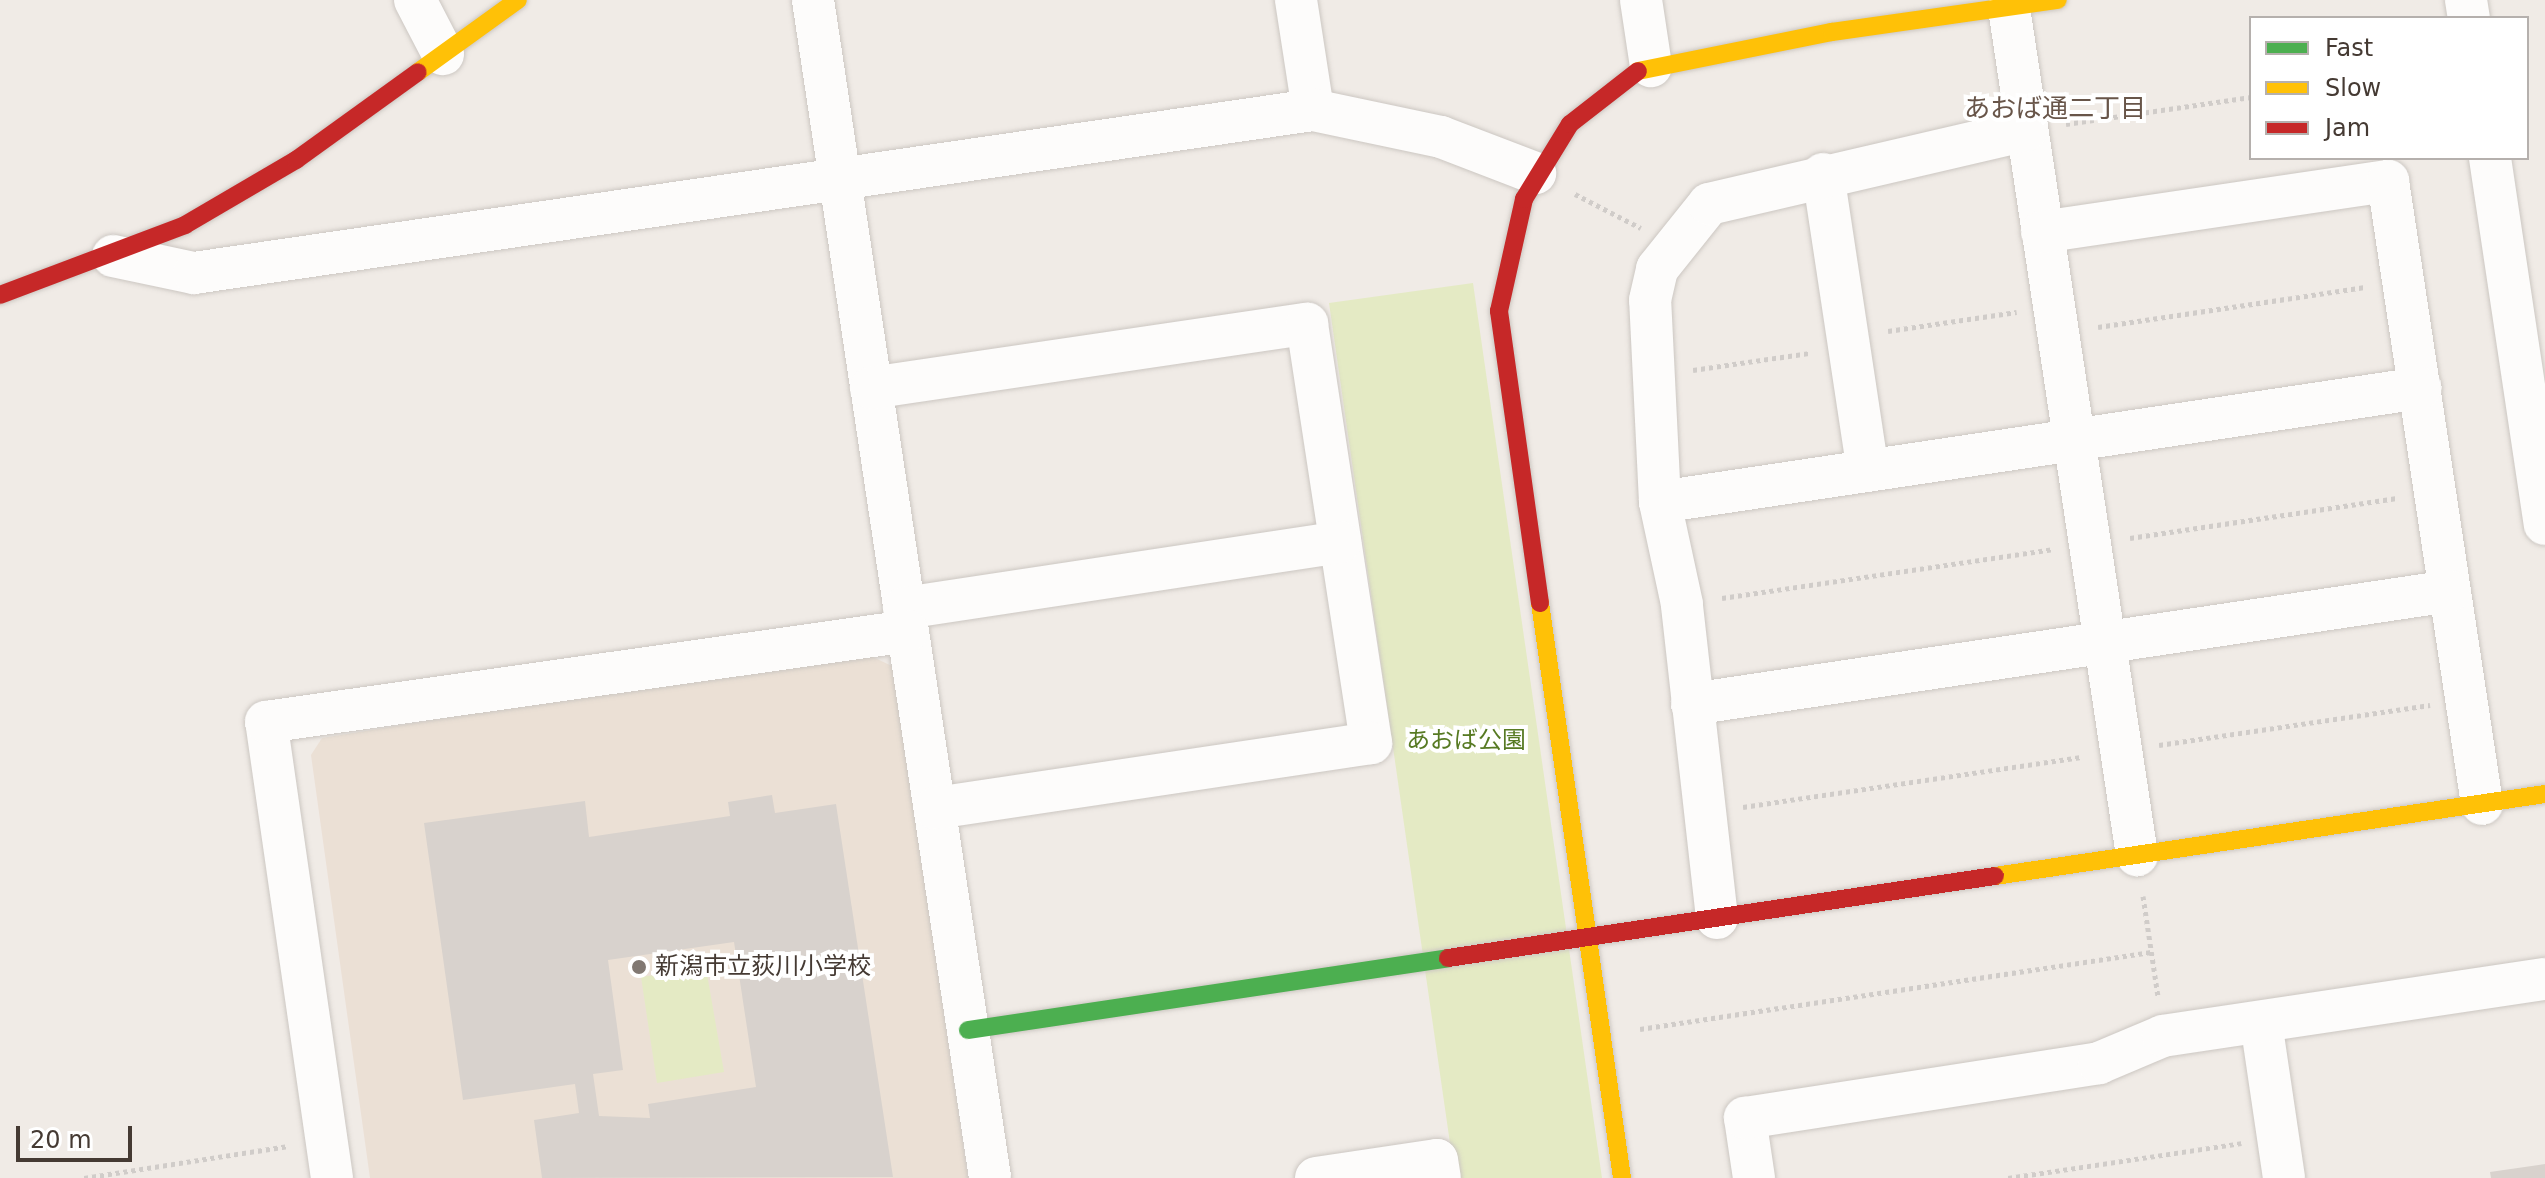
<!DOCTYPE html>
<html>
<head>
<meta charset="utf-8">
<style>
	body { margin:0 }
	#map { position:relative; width:2545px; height:1178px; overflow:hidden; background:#f0ebe6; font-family:"DejaVu Sans","Noto Sans JP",sans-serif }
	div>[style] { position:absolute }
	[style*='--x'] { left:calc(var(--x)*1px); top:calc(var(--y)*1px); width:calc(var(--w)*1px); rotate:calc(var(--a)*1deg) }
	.education>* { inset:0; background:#ebe0d5 }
	.green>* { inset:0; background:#e4eac4 }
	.building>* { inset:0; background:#d8d2cd }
	.path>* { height:5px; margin-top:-2.5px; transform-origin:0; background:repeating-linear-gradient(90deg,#d0ccc9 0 4px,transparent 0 8px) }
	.roads { filter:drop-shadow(0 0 2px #ccc7c2) drop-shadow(0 0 2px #ccc7c2) }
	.street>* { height:42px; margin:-21px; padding:0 21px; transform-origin:21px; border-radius:21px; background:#fdfcfb }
	.fast>* { height:18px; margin:-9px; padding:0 9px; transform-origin:9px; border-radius:9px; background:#4caf50 }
	.slow>* { height:18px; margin:-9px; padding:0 9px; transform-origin:9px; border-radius:9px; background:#ffc107 }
	.jam>* { height:18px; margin:-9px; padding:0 9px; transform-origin:9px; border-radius:9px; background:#c62828 }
	.dots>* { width:22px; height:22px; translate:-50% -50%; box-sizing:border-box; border:4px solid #fff; border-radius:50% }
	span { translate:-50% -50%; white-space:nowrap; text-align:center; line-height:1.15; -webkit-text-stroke:8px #fff; paint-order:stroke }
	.park-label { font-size:24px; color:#577a23 }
	.poi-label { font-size:24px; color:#453a33 }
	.left { translate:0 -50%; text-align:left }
	.neighbourhood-label { font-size:26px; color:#685549 }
	.legend { position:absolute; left:2249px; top:16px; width:280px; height:144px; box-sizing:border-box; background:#fff; border:2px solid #b5b0ad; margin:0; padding:10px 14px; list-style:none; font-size:24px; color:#453a33 }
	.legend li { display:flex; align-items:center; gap:16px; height:40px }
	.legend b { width:40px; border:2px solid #b5b0ad }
	.scale { position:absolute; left:16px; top:1126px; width:116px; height:36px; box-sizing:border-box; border:4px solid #453a33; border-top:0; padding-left:10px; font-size:24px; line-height:28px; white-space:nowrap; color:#453a33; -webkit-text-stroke:6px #fff; paint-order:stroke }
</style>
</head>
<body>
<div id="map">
	<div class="education">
		<i style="clip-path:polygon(860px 651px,894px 667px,968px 1178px,370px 1178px,311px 755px,322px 738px)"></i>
	</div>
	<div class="green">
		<i style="clip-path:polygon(1473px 283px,1602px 1178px,1455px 1178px,1329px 303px)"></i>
		<i style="clip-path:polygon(706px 968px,724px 1072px,657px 1083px,641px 977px)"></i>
	</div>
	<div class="building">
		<i style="clip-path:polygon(evenodd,772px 795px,775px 813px,836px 804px,893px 1177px,542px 1178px,534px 1120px,579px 1113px,575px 1084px,463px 1100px,424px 823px,585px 801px,589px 837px,730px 816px,728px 802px,772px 795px,734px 942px,756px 1087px,648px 1104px,650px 1118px,599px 1116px,593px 1074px,623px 1070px,608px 960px,734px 942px)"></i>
		<i style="clip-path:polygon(2545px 1164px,2545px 1178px,2491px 1178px,2490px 1172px)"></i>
	</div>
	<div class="path">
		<i style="--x:2066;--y:124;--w:187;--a:-8.3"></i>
		<i style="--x:1575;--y:194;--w:74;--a:27.3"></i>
		<i style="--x:2098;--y:327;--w:270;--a:-8.5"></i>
		<i style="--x:1888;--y:331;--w:130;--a:-8.4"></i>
		<i style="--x:1693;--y:370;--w:117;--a:-8.3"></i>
		<i style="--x:2130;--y:538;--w:270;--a:-8.5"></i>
		<i style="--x:1722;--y:598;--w:334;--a:-8.4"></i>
		<i style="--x:2159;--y:745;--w:274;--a:-8.4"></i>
		<i style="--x:1743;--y:807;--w:342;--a:-8.4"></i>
		<i style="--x:2143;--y:896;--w:101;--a:81.5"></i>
		<i style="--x:1640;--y:1029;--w:517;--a:-8.57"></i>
		<i style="--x:84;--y:1178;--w:207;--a:-8.9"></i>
		<i style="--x:2008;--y:1178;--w:236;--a:-8.5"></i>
	</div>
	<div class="roads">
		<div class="street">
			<i style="--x:415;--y:0;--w:61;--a:62.6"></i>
			<i style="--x:813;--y:0;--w:1191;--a:81.45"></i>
			<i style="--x:1296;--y:0;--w:111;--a:81.2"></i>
			<i style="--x:1641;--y:0;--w:67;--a:81.4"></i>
			<i style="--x:2466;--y:0;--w:18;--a:81"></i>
			<i style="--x:2009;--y:8;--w:857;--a:81.41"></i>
			<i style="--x:2490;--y:158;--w:370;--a:81.5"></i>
			<i style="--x:1823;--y:174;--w:300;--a:81.4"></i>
			<i style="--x:2042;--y:232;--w:350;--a:-8.4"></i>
			<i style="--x:2388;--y:181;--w:630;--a:81.42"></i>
			<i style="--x:113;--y:256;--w:83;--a:11.9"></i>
			<i style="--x:194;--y:273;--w:1131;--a:-8.29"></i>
			<i style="--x:1313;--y:110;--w:131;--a:11.9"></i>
			<i style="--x:1441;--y:137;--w:101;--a:21"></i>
			<i style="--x:871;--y:388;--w:441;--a:-8.4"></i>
			<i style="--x:1307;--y:324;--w:424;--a:81.3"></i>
			<i style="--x:1371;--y:743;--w:441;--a:171.5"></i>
			<i style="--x:1660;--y:502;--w:769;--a:-8.53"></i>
			<i style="--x:904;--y:608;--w:441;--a:-8.6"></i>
			<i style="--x:1692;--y:704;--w:766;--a:-8.48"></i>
			<i style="--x:1717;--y:918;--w:316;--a:-96.4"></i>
			<i style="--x:1682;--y:604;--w:104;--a:-102.2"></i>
			<i style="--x:1660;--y:502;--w:202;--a:-92.8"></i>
			<i style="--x:1650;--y:300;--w:32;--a:-77"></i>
			<i style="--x:1657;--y:269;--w:83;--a:-51.3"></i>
			<i style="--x:1709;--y:204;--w:326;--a:-13.1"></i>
			<i style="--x:2261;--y:1022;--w:158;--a:81.6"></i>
			<i style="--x:332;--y:1178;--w:461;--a:-98.2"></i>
			<i style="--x:266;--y:722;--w:648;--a:-8.07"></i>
			<i style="--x:1316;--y:1178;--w:122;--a:-8.5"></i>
			<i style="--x:1437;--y:1160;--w:18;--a:81"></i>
			<i style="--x:1754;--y:1178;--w:61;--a:-98.5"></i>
			<i style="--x:1745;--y:1118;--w:358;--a:-8.8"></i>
			<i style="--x:2099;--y:1063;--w:69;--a:-22.9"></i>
			<i style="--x:2163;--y:1036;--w:386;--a:-8.5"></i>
		</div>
		<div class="fast">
			<i style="--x:968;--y:1030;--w:485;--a:-8.5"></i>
		</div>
		<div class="slow">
			<i style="--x:1638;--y:71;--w:198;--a:-11.4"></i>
			<i style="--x:1832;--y:32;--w:228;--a:-8.1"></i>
			<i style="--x:418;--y:72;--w:123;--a:-35.8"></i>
			<i style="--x:1540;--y:603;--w:581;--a:81.88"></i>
			<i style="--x:1995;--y:876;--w:556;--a:-8.48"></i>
		</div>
		<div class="jam">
			<i style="--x:0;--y:295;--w:198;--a:-20.7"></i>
			<i style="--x:185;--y:225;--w:129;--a:-30.4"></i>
			<i style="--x:296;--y:160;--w:150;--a:-35.8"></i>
			<i style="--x:1540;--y:603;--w:295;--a:-98"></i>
			<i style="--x:1499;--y:311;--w:115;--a:-77.4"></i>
			<i style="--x:1524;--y:199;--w:88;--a:-58.5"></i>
			<i style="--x:1570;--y:124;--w:86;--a:-37.9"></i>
			<i style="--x:1448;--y:958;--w:553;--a:-8.53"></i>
		</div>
	</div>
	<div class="dots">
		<i style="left:639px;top:967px;background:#817872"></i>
	</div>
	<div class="park-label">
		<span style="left:1466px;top:741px">あおば公園</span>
	</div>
	<div class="poi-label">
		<span class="left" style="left:655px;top:967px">新潟市立荻川小学校</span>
	</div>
	<div class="neighbourhood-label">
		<span style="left:2055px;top:109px">あおば通二丁目</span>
	</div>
	<ul class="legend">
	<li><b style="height:10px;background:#4caf50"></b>Fast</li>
	<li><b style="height:10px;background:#ffc107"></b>Slow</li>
	<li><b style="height:10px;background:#c62828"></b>Jam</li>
	</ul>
	<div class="scale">20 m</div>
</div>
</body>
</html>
